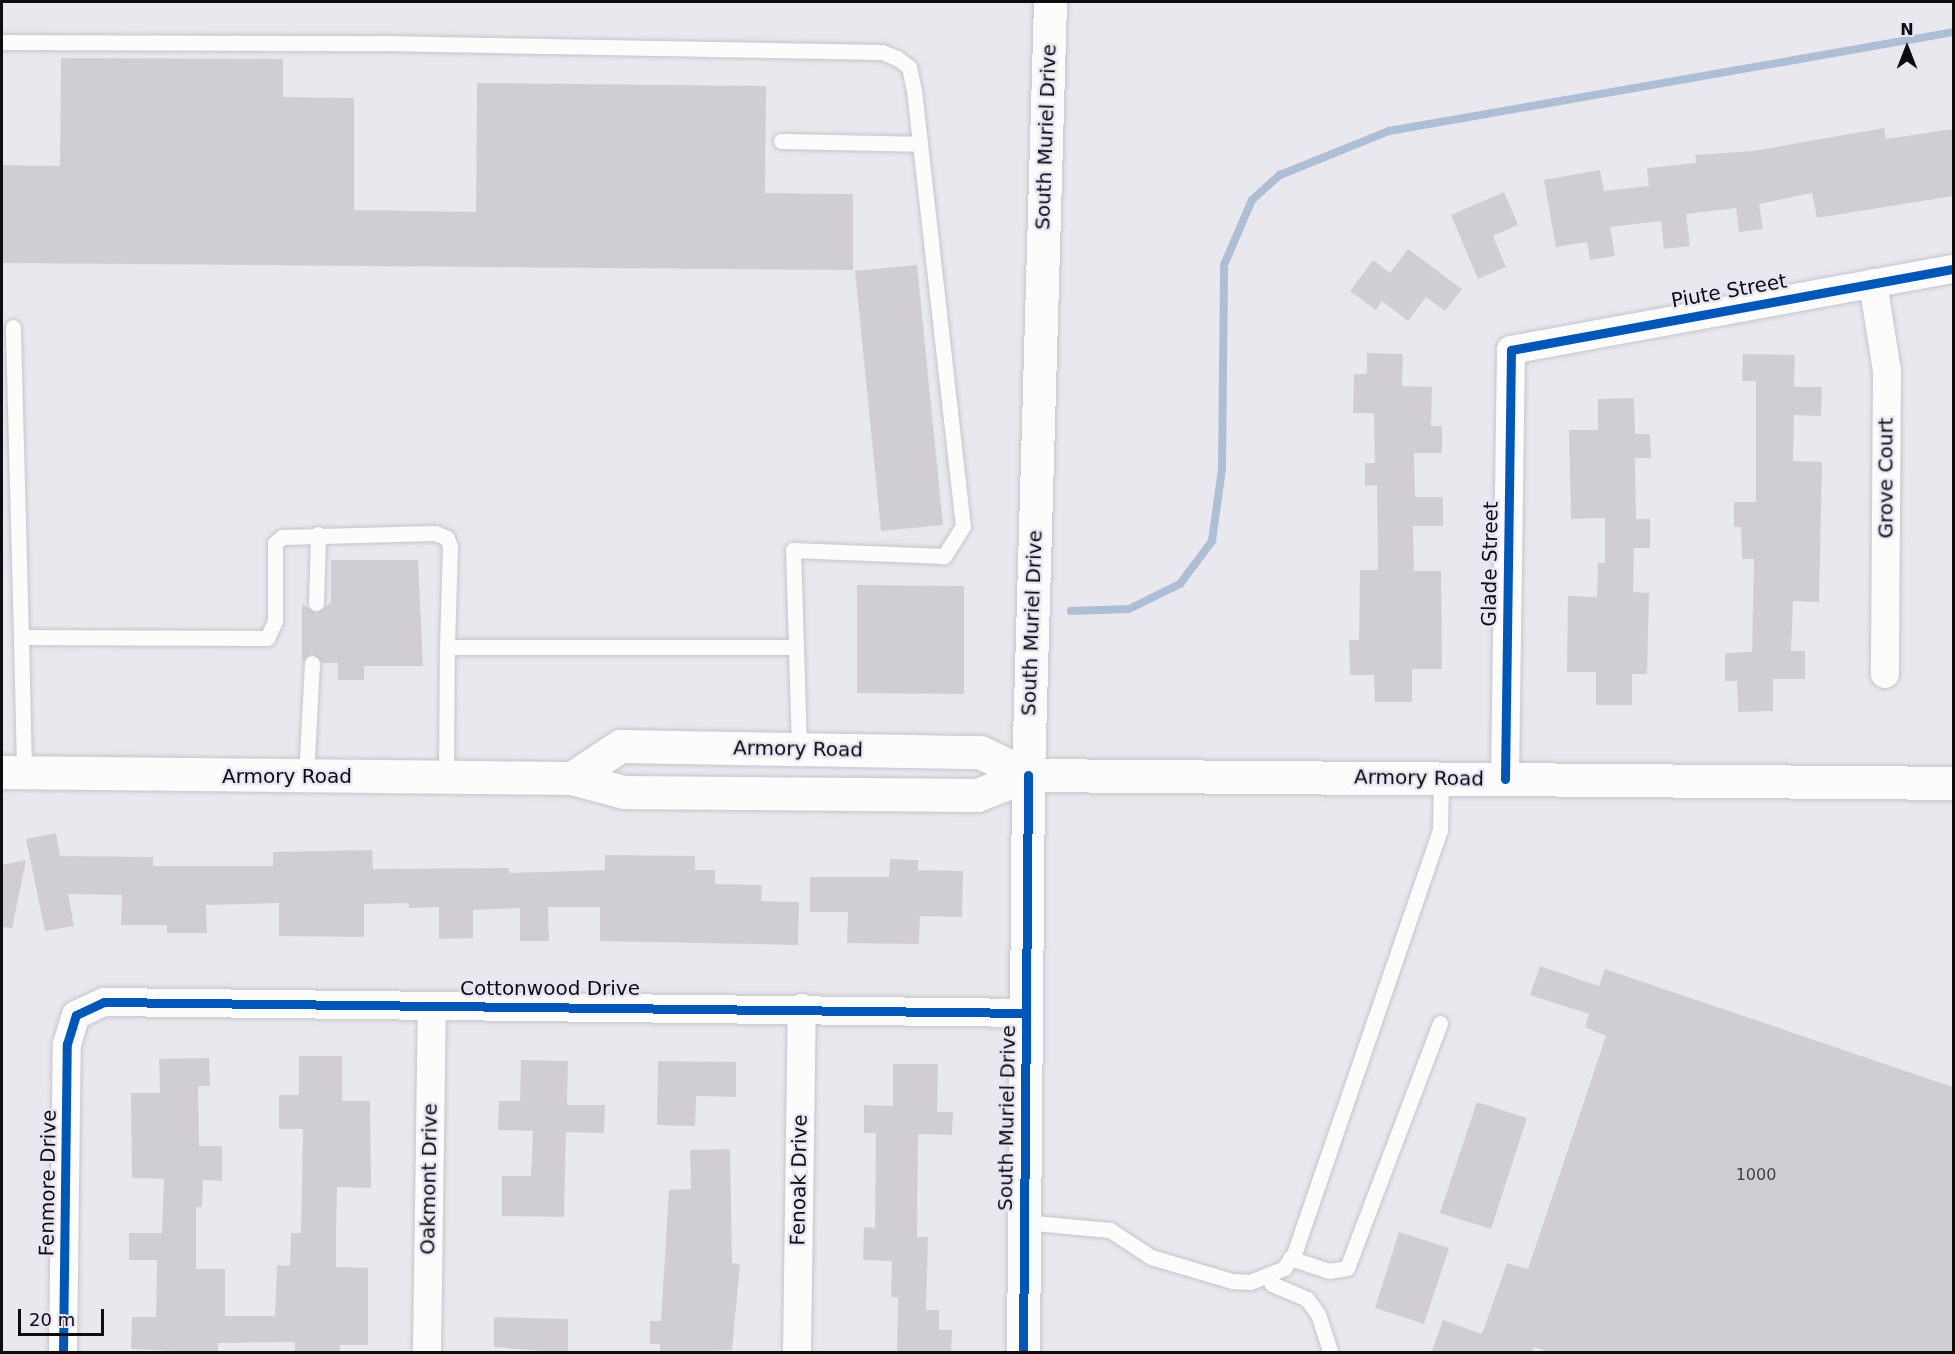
<!DOCTYPE html>
<html>
<head>
<meta charset="utf-8">
<style>
	body { margin:0 }
	#map { position:relative; width:1955px; height:1354px; overflow:hidden; background:#eae8ef; font-family:"DejaVu Sans",sans-serif }
	div>[style] { position:absolute }
	[style*='--x'] { left:calc(var(--x)*1px); top:calc(var(--y)*1px); width:calc(var(--w)*1px); rotate:calc(var(--a)*1deg) }
	.stream>* { height:8px; margin:-4px; padding:0 4px; transform-origin:4px; border-radius:4px; background:#aebfd5 }
	.building>* { inset:0; background:#d0ced4 }
	.roads { filter:drop-shadow(0 0 2px #c6c4ca) drop-shadow(0 0 2px #c6c4ca) }
	.service>* { height:15px; margin:-7.5px; padding:0 7.5px; transform-origin:7.5px; border-radius:7.5px; background:#fcfcfd }
	.minor>* { height:28px; margin:-14px; padding:0 14px; transform-origin:14px; border-radius:14px; background:#fcfcfd }
	.tertiary>* { height:33px; margin:-16.5px; padding:0 16.5px; transform-origin:16.5px; border-radius:16.5px; background:#fcfcfd }
	.secondary>* { height:33px; margin:-16.5px; padding:0 16.5px; transform-origin:16.5px; border-radius:16.5px; background:#fcfcfd }
	.cycleway>* { height:9px; margin:-4.5px; padding:0 4.5px; transform-origin:4.5px; border-radius:4.5px; background:#0057b8 }
	span { translate:-50% -50%; white-space:nowrap; text-align:center; line-height:1.15; -webkit-text-stroke:4.5px #e9e5f2; paint-order:stroke }
	.number-label { font-size:16px; color:#414044 }
	.number-label span { -webkit-text-stroke-width:0 }
	.street-label { font-size:20px; color:#0d0c10 }
	.frame { position:absolute; inset:0; border:3px solid #0d0c10; pointer-events:none }
	.north { position:absolute; left:1877px; top:18px; width:60px; height:60px; -webkit-text-stroke:4px #e9e5f2; paint-order:stroke; rotate:0deg; font-size:16px; font-weight:700; line-height:24px; text-align:center; color:#0d0c10 }
	.north::after { content:''; display:block; margin:auto; width:21px; height:27px; background:#0d0c10; clip-path:polygon(50% 0,100% 100%,50% 72%,0 100%) }
	.scale { position:absolute; left:18px; top:1309px; width:86px; height:27px; box-sizing:border-box; border:3px solid #0d0c10; border-top:0; padding-left:8px; font-size:18px; line-height:21px; white-space:nowrap; color:#0d0c10; -webkit-text-stroke:4px #e9e5f2; paint-order:stroke }
</style>
</head>
<body>
<div id="map">
	<div class="stream">
		<i style="--x:1071;--y:611;--w:58;--a:-2"></i>
		<i style="--x:1129;--y:609;--w:57;--a:-26.1"></i>
		<i style="--x:1180;--y:584;--w:54;--a:-53.3"></i>
		<i style="--x:1212;--y:541;--w:73;--a:-82.1"></i>
		<i style="--x:1222;--y:469;--w:204;--a:-89.4"></i>
		<i style="--x:1224;--y:265;--w:71;--a:-66.7"></i>
		<i style="--x:1252;--y:200;--w:38;--a:-42"></i>
		<i style="--x:1280;--y:175;--w:118;--a:-22"></i>
		<i style="--x:1389;--y:131;--w:574;--a:-9.94"></i>
	</div>
	<div class="building">
		<i style="clip-path:polygon(61px 58px,283px 59px,283px 97px,354px 98px,354px 210px,476px 212px,477px 83px,766px 86px,765px 193px,853px 194px,853px 270px,2px 263px,2px 165px,60px 166px)"></i>
		<i style="clip-path:polygon(1884px 128px,1886px 139px,1953px 129px,1953px 196px,1817px 218px,1812px 193px,1759px 204px,1763px 229px,1739px 232px,1736px 208px,1686px 214px,1690px 246px,1664px 249px,1661px 221px,1610px 227px,1615px 256px,1590px 260px,1587px 242px,1556px 247px,1544px 180px,1600px 170px,1604px 191px,1649px 186px,1647px 168px,1696px 163px,1695px 155px,1753px 151px)"></i>
		<i style="clip-path:polygon(1504px 192px,1518px 225px,1493px 236px,1506px 267px,1478px 279px,1451px 215px)"></i>
		<i style="clip-path:polygon(1408px 249px,1462px 289px,1445px 311px,1426px 297px,1408px 321px,1382px 301px,1376px 310px,1350px 291px,1373px 260px,1390px 273px)"></i>
		<i style="clip-path:polygon(917px 265px,943px 525px,881px 531px,855px 271px)"></i>
		<i style="clip-path:polygon(1367px 353px,1403px 354px,1402px 386px,1432px 387px,1431px 426px,1442px 426px,1442px 453px,1414px 453px,1415px 497px,1443px 497px,1443px 526px,1413px 526px,1414px 571px,1441px 571px,1442px 669px,1412px 669px,1412px 702px,1375px 702px,1374px 675px,1350px 675px,1349px 640px,1359px 640px,1360px 570px,1378px 570px,1377px 485px,1365px 486px,1365px 463px,1375px 463px,1374px 413px,1353px 413px,1354px 374px,1367px 374px)"></i>
		<i style="clip-path:polygon(1743px 354px,1795px 355px,1794px 387px,1822px 387px,1821px 416px,1794px 415px,1793px 461px,1822px 462px,1819px 602px,1793px 601px,1791px 651px,1805px 651px,1805px 679px,1773px 679px,1773px 711px,1738px 712px,1737px 681px,1725px 681px,1725px 653px,1752px 652px,1754px 559px,1742px 559px,1741px 527px,1734px 527px,1734px 502px,1756px 502px,1756px 381px,1742px 381px)"></i>
		<i style="clip-path:polygon(1634px 398px,1635px 434px,1650px 434px,1651px 458px,1635px 458px,1636px 519px,1650px 519px,1650px 548px,1634px 548px,1633px 592px,1649px 593px,1647px 674px,1632px 674px,1632px 705px,1596px 705px,1596px 672px,1567px 672px,1568px 596px,1597px 597px,1598px 563px,1605px 563px,1605px 518px,1571px 519px,1569px 430px,1598px 430px,1598px 399px)"></i>
		<i style="clip-path:polygon(331px 560px,418px 560px,423px 666px,364px 666px,364px 680px,338px 680px,338px 663px,322px 663px,312px 653px,302px 662px,302px 604px,316px 613px,331px 603px)"></i>
		<i style="clip-path:polygon(857px 585px,964px 586px,964px 694px,857px 693px)"></i>
		<i style="clip-path:polygon(56px 833px,60px 856px,153px 857px,153px 866px,273px 866px,273px 852px,372px 850px,373px 869px,509px 868px,509px 873px,605px 870px,605px 855px,695px 856px,695px 870px,715px 870px,715px 884px,762px 885px,761px 901px,799px 902px,798px 945px,600px 941px,600px 907px,548px 907px,549px 941px,520px 941px,520px 908px,473px 910px,473px 938px,439px 939px,439px 907px,409px 908px,409px 903px,364px 904px,364px 937px,279px 936px,279px 903px,206px 905px,207px 933px,167px 933px,167px 925px,121px 925px,122px 895px,68px 894px,74px 926px,45px 931px,26px 839px)"></i>
		<i style="clip-path:polygon(890px 859px,918px 860px,918px 870px,963px 871px,962px 917px,920px 916px,919px 944px,847px 943px,848px 912px,810px 912px,810px 877px,889px 877px)"></i>
		<i style="clip-path:polygon(26px 860px,12px 928px,2px 927px,2px 865px)"></i>
		<i style="clip-path:polygon(1540px 966px,1599px 986px,1605px 969px,1953px 1087px,1953px 1353px,1552px 1353px,1534px 1347px,1532px 1353px,1431px 1353px,1443px 1320px,1482px 1334px,1507px 1263px,1528px 1269px,1606px 1036px,1585px 1027px,1589px 1014px,1530px 995px)"></i>
		<i style="clip-path:polygon(299px 1056px,342px 1056px,342px 1101px,370px 1101px,371px 1188px,337px 1187px,336px 1234px,336px 1267px,368px 1268px,368px 1345px,340px 1345px,340px 1353px,295px 1353px,295px 1342px,218px 1343px,218px 1353px,131px 1349px,132px 1317px,156px 1317px,157px 1260px,129px 1260px,129px 1233px,162px 1233px,164px 1179px,132px 1178px,131px 1093px,160px 1093px,159px 1059px,209px 1058px,210px 1086px,198px 1086px,199px 1146px,222px 1146px,222px 1181px,203px 1180px,202px 1207px,196px 1207px,196px 1269px,225px 1269px,225px 1316px,275px 1316px,277px 1265px,290px 1266px,291px 1233px,301px 1233px,303px 1129px,279px 1129px,279px 1095px,299px 1095px)"></i>
		<i style="clip-path:polygon(521px 1060px,568px 1061px,567px 1105px,605px 1105px,604px 1133px,566px 1132px,564px 1217px,502px 1216px,502px 1176px,531px 1176px,533px 1131px,498px 1130px,499px 1101px,520px 1101px)"></i>
		<i style="clip-path:polygon(658px 1061px,736px 1062px,736px 1097px,696px 1096px,695px 1126px,657px 1125px)"></i>
		<i style="clip-path:polygon(893px 1064px,938px 1064px,937px 1112px,953px 1112px,952px 1135px,918px 1134px,917px 1237px,928px 1237px,926px 1310px,939px 1310px,939px 1330px,952px 1330px,951px 1353px,897px 1353px,898px 1298px,891px 1297px,892px 1261px,863px 1260px,864px 1227px,875px 1228px,876px 1133px,864px 1133px,864px 1105px,893px 1106px)"></i>
		<i style="clip-path:polygon(1477px 1102px,1527px 1118px,1491px 1229px,1440px 1213px)"></i>
		<i style="clip-path:polygon(730px 1149px,732px 1263px,740px 1264px,732px 1350px,660px 1353px,660px 1344px,650px 1344px,650px 1321px,661px 1321px,669px 1190px,691px 1189px,690px 1150px)"></i>
		<i style="clip-path:polygon(1399px 1232px,1449px 1248px,1424px 1324px,1375px 1308px)"></i>
		<i style="clip-path:polygon(494px 1317px,568px 1319px,568px 1353px,494px 1347px)"></i>
	</div>
	<div class="roads">
		<div class="service">
			<i style="--x:2;--y:42;--w:380;--a:0.2"></i>
			<i style="--x:382;--y:43;--w:500;--a:1.03"></i>
			<i style="--x:882;--y:52;--w:16;--a:22"></i>
			<i style="--x:897;--y:58;--w:15;--a:37"></i>
			<i style="--x:909;--y:67;--w:24;--a:78"></i>
			<i style="--x:914;--y:90;--w:439;--a:83.6"></i>
			<i style="--x:963;--y:526;--w:36;--a:122"></i>
			<i style="--x:944;--y:556;--w:151;--a:-177.7"></i>
			<i style="--x:793;--y:550;--w:97;--a:88.2"></i>
			<i style="--x:796;--y:647;--w:349;--a:180"></i>
			<i style="--x:447;--y:647;--w:101;--a:-88.3"></i>
			<i style="--x:450;--y:546;--w:9;--a:-111"></i>
			<i style="--x:447;--y:538;--w:13;--a:-157"></i>
			<i style="--x:435;--y:533;--w:153;--a:178.5"></i>
			<i style="--x:282;--y:537;--w:9;--a:139"></i>
			<i style="--x:275;--y:543;--w:78;--a:90"></i>
			<i style="--x:275;--y:621;--w:19;--a:115"></i>
			<i style="--x:267;--y:638;--w:246;--a:-179.8"></i>
			<i style="--x:21;--y:637;--w:310;--a:-91.5"></i>
			<i style="--x:781;--y:141;--w:139;--a:1.2"></i>
			<i style="--x:316;--y:603;--w:69;--a:-88.3"></i>
			<i style="--x:21;--y:637;--w:135;--a:88.7"></i>
			<i style="--x:796;--y:647;--w:101;--a:88.3"></i>
			<i style="--x:446;--y:776;--w:129;--a:-89.6"></i>
			<i style="--x:306;--y:777;--w:114;--a:-87"></i>
			<i style="--x:1024;--y:1222;--w:86;--a:5.3"></i>
			<i style="--x:1110;--y:1230;--w:49;--a:33.4"></i>
			<i style="--x:1151;--y:1257;--w:84;--a:16.5"></i>
			<i style="--x:1232;--y:1281;--w:18;--a:3"></i>
			<i style="--x:1250;--y:1282;--w:37;--a:-22"></i>
			<i style="--x:1284;--y:1268;--w:17;--a:-54"></i>
			<i style="--x:1294;--y:1254;--w:448;--a:-71"></i>
			<i style="--x:1440;--y:830;--w:52;--a:-88.9"></i>
			<i style="--x:1290;--y:1258;--w:41;--a:18.4"></i>
			<i style="--x:1329;--y:1271;--w:18;--a:-9"></i>
			<i style="--x:1347;--y:1268;--w:262;--a:-69.2"></i>
			<i style="--x:1268;--y:1277;--w:8;--a:60"></i>
			<i style="--x:1272;--y:1284;--w:38;--a:23"></i>
			<i style="--x:1307;--y:1299;--w:19;--a:54"></i>
			<i style="--x:1318;--y:1314;--w:40;--a:72"></i>
		</div>
		<div class="minor">
			<i style="--x:1873;--y:283;--w:89;--a:81"></i>
			<i style="--x:1887;--y:371;--w:303;--a:90.4"></i>
			<i style="--x:1505;--y:779;--w:429;--a:-89.2"></i>
			<i style="--x:1511;--y:350;--w:450;--a:-10.4"></i>
			<i style="--x:63;--y:1352;--w:308;--a:-89.3"></i>
			<i style="--x:67;--y:1044;--w:30;--a:-73"></i>
			<i style="--x:76;--y:1015;--w:31;--a:-25"></i>
			<i style="--x:104;--y:1002;--w:922;--a:0.68"></i>
			<i style="--x:427;--y:1352;--w:346;--a:-89.2"></i>
			<i style="--x:797;--y:1352;--w:344;--a:-89.2"></i>
		</div>
		<div class="tertiary">
			<i style="--x:1028;--y:775;--w:773;--a:-88.37"></i>
		</div>
		<div class="secondary">
			<i style="--x:2;--y:772;--w:570;--a:0.6"></i>
			<i style="--x:572;--y:778;--w:54;--a:15.1"></i>
			<i style="--x:624;--y:792;--w:353;--a:0.5"></i>
			<i style="--x:977;--y:795;--w:55;--a:-21.4"></i>
			<i style="--x:1028;--y:775;--w:926;--a:0.49"></i>
			<i style="--x:572;--y:778;--w:58;--a:-33.7"></i>
			<i style="--x:620;--y:746;--w:360;--a:1"></i>
			<i style="--x:980;--y:752;--w:53;--a:25.6"></i>
			<i style="--x:1023;--y:1352;--w:577;--a:-89.5"></i>
		</div>
	</div>
	<div class="cycleway">
		<i style="--x:1505;--y:779;--w:429;--a:-89.2"></i>
		<i style="--x:1511;--y:350;--w:450;--a:-10.4"></i>
		<i style="--x:63;--y:1352;--w:308;--a:-89.3"></i>
		<i style="--x:67;--y:1044;--w:30;--a:-73"></i>
		<i style="--x:76;--y:1015;--w:31;--a:-25"></i>
		<i style="--x:104;--y:1002;--w:922;--a:0.68"></i>
		<i style="--x:1023;--y:1352;--w:577;--a:-89.5"></i>
	</div>
	<div class="number-label">
		<span style="left:1756px;top:1175px">1000</span>
	</div>
	<div class="street-label">
		<span style="left:1046px;top:137px;rotate:-88deg">South Muriel Drive</span>
		<span style="left:1729px;top:291px;rotate:-10deg">Piute Street</span>
		<span style="left:1886px;top:478px;rotate:-90deg">Grove Court</span>
		<span style="left:1490px;top:564px;rotate:-89deg">Glade Street</span>
		<span style="left:1032px;top:623px;rotate:-88deg">South Muriel Drive</span>
		<span style="left:798px;top:749px;rotate:1deg">Armory Road</span>
		<span style="left:287px;top:776px">Armory Road</span>
		<span style="left:1419px;top:778px;rotate:1deg">Armory Road</span>
		<span style="left:550px;top:988px">Cottonwood Drive</span>
		<span style="left:1007px;top:1118px;rotate:-89deg">South Muriel Drive</span>
		<span style="left:429px;top:1179px;rotate:-89deg">Oakmont Drive</span>
		<span style="left:799px;top:1180px;rotate:-89deg">Fenoak Drive</span>
		<span style="left:48px;top:1183px;rotate:-89deg">Fenmore Drive</span>
	</div>
	<div class="frame"></div>
	<div class="north">N</div>
	<div class="scale">20 m</div>
</div>
</body>
</html>
